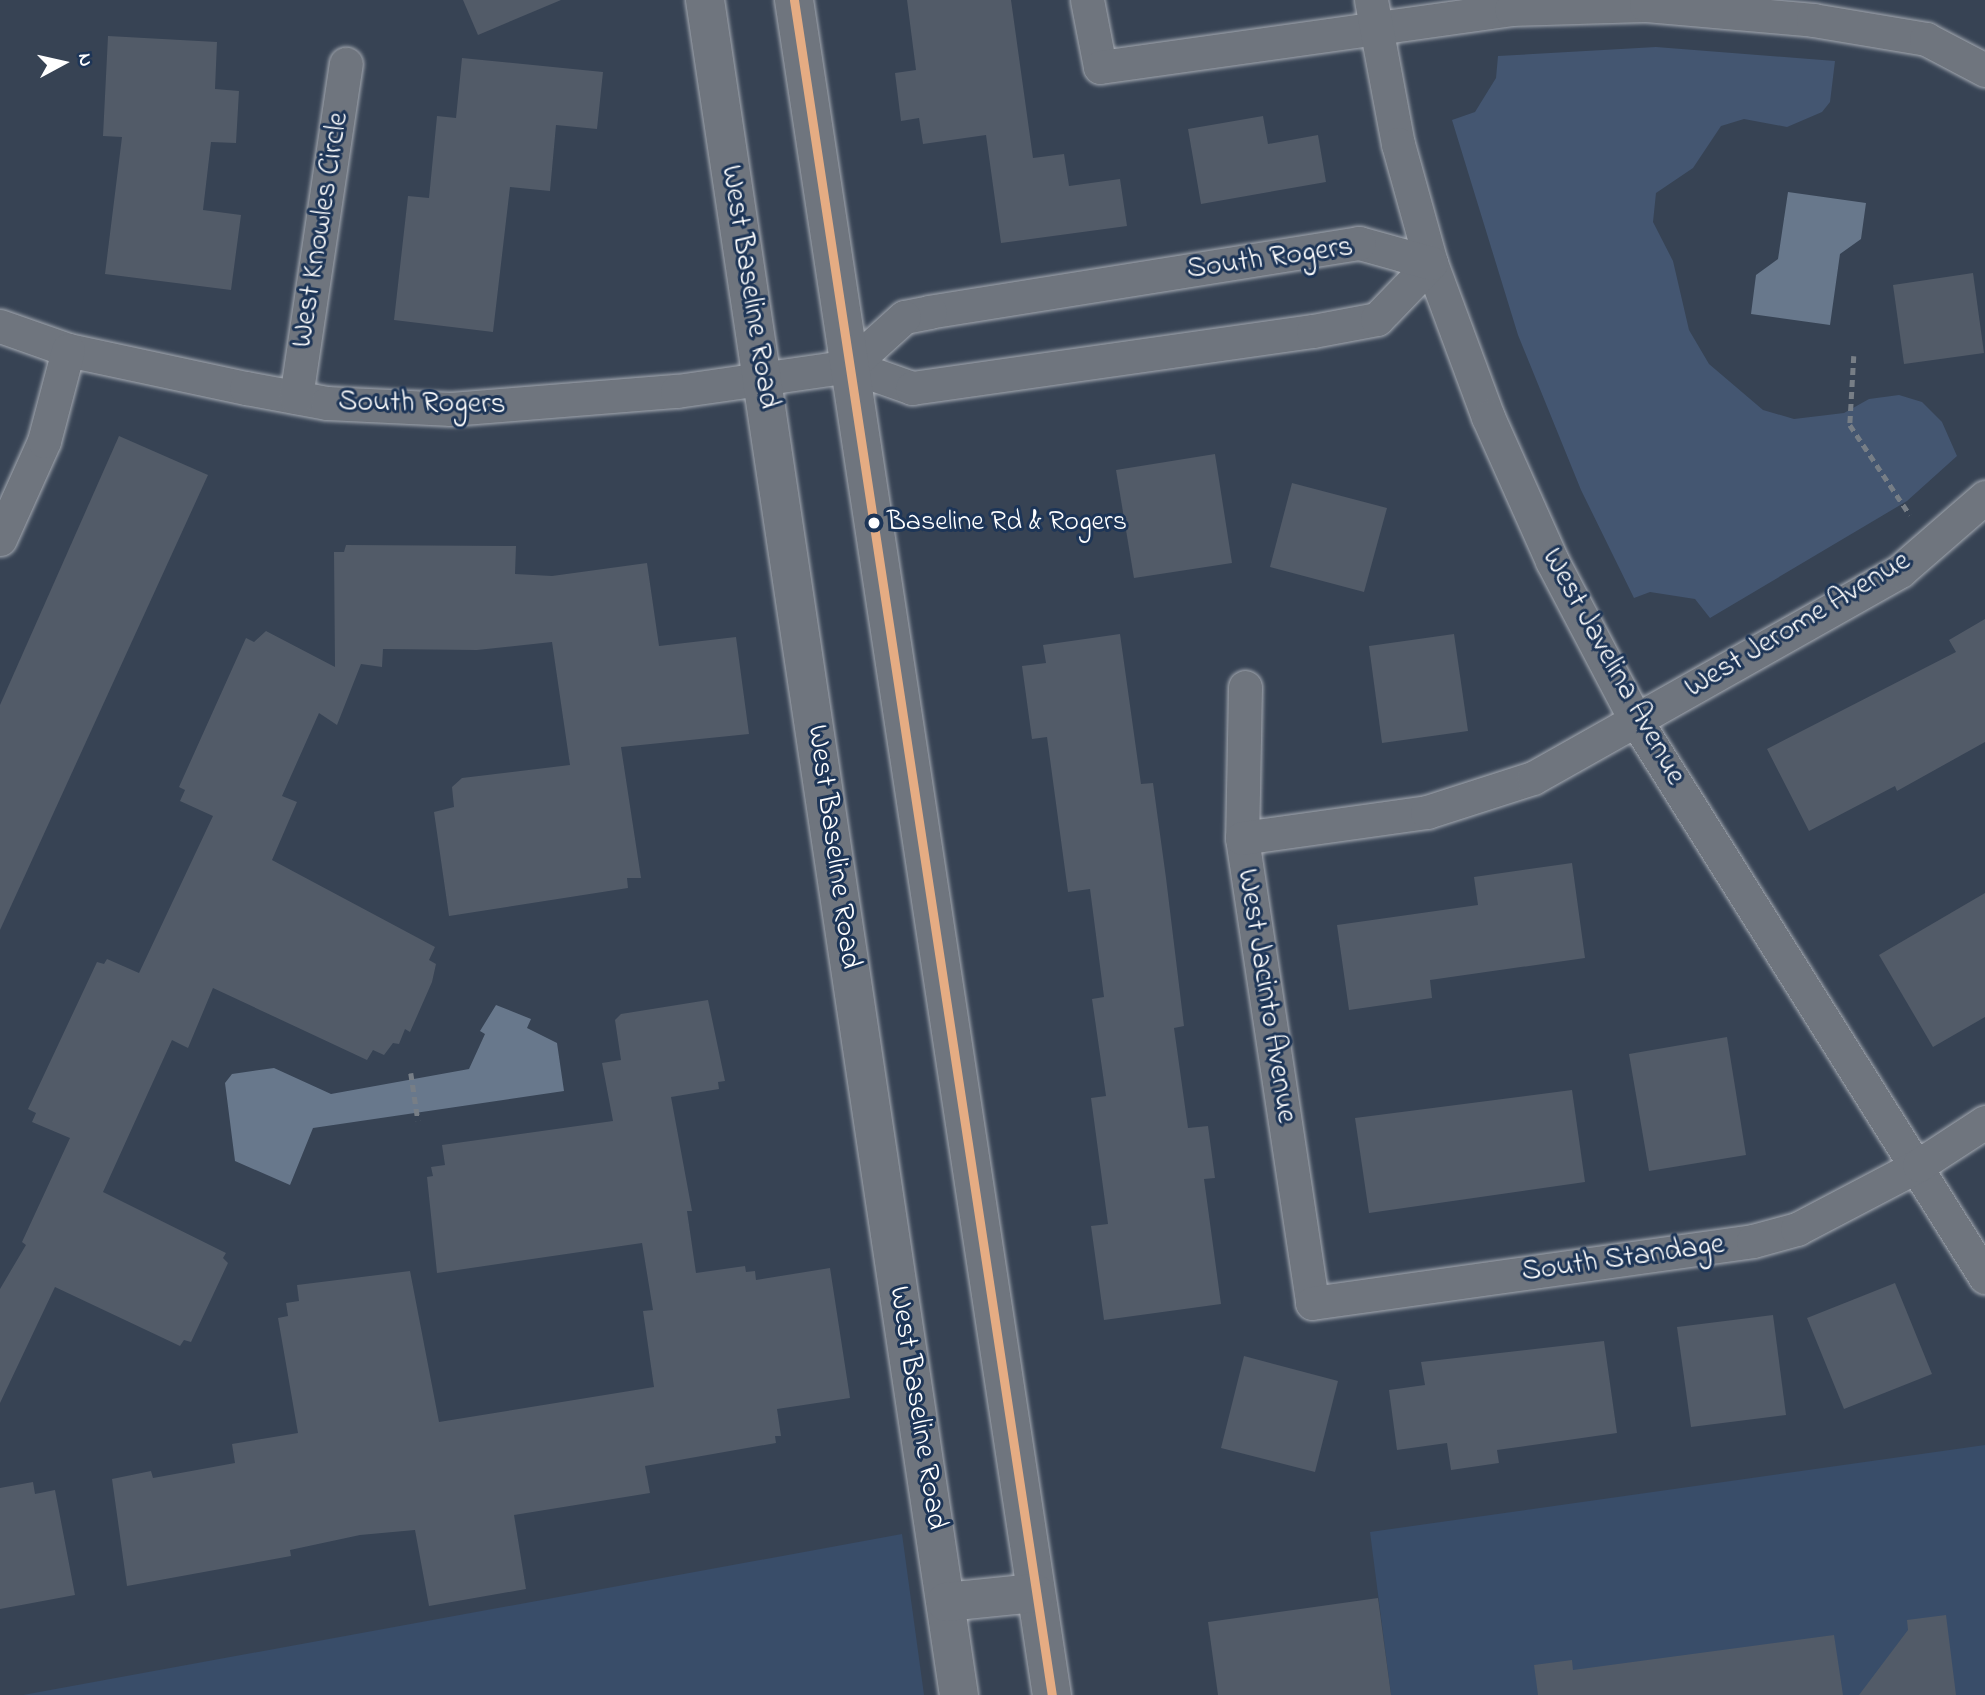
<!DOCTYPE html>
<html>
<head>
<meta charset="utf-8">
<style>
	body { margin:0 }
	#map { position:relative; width:1985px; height:1695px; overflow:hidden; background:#374354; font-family:"Indie Flower",sans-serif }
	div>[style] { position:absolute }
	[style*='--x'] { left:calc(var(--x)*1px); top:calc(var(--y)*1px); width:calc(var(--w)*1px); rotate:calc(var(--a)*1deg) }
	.built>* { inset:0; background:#394d69 }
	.green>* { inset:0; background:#445671 }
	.water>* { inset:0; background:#68788c }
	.building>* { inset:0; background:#525b68 }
	.path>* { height:4.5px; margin-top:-2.25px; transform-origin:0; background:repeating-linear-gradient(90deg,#777e86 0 7px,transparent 0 12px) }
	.roads { filter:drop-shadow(0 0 2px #a5aab2) drop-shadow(0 0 2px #a5aab2) }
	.minor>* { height:33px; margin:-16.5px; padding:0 16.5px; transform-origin:16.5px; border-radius:16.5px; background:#6f757e }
	.primary>* { height:38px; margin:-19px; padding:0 19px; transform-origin:19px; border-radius:19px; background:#6f757e }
	.bus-1>* { height:9px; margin:-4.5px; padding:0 4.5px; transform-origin:4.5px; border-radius:4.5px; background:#e5ac83 }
	.dots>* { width:19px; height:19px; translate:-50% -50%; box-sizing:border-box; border:4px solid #1d3557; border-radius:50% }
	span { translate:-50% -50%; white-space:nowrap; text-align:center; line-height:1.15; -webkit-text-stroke:6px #1d3557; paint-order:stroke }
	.bus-label { font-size:28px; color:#fff }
	.left { translate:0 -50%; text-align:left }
	.street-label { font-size:30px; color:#fff }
	.north { position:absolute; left:28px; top:28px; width:70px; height:70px; -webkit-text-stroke:5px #1d3557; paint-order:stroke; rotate:82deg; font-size:19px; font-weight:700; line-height:28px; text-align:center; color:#fff }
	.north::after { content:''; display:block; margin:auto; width:24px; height:32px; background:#fff; clip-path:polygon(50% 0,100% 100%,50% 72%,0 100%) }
</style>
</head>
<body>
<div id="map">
	<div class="built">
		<i style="clip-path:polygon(1985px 1445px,1985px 1695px,1391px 1695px,1370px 1532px)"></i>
		<i style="clip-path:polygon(902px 1534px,924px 1695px,23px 1695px)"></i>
	</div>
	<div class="green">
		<i style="clip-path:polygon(1656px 47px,1835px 61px,1830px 102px,1822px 112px,1787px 127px,1744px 119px,1721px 126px,1693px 168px,1656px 193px,1653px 222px,1673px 261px,1689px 330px,1709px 364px,1763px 410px,1794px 419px,1844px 413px,1869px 399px,1899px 395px,1922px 402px,1942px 422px,1957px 456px,1907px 501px,1710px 618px,1695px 599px,1650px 592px,1634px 598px,1581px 490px,1518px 335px,1452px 120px,1475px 112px,1496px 78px,1498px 56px)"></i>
	</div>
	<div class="water">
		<i style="clip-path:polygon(1788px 192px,1866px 203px,1861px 239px,1840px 254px,1830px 325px,1751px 314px,1756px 275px,1778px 259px)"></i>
		<i style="clip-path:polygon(496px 1005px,531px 1019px,527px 1028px,557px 1043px,564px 1091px,313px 1128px,290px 1185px,235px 1161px,225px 1083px,232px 1074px,274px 1068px,331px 1094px,469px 1069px,485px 1034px,480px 1031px)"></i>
	</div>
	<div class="building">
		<i style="clip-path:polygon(463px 0,561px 0,478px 35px)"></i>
		<i style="clip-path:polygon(907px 0,1011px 0,1033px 158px,1064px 154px,1069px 186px,1120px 179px,1127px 226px,1001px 243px,986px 135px,923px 144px,919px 118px,901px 121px,895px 73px,916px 70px)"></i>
		<i style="clip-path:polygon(108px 36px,217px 42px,215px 89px,239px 91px,236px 143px,211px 142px,203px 210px,241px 215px,231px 290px,105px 274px,122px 137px,103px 136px)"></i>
		<i style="clip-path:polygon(462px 58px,603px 72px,597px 129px,556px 125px,550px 191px,510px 187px,493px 332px,394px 320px,408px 196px,429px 198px,437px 116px,456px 118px)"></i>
		<i style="clip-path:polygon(1263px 116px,1268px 144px,1318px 135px,1326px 182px,1201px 204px,1188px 129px)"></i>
		<i style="clip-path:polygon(1973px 273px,1984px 353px,1904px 364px,1893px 285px)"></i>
		<i style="clip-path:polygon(119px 436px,208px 475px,0 930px,0 705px)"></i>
		<i style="clip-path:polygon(1215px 454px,1232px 563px,1134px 578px,1116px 470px)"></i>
		<i style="clip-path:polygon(1292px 483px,1387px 508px,1364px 592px,1270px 567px)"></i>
		<i style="clip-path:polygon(346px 545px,516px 546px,515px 574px,552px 576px,647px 563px,659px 646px,736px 637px,749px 734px,621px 747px,641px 878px,627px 878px,628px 888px,449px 916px,434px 812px,454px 807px,452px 787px,462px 778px,570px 765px,552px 642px,477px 650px,383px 649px,382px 667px,361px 664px,337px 725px,319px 713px,282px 796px,297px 802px,272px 860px,435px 947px,429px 960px,436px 964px,432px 982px,410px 1032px,405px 1029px,399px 1044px,393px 1043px,384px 1055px,373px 1050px,367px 1060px,213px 988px,188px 1048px,172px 1040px,103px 1192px,226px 1253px,223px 1258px,228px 1263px,191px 1342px,184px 1340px,180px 1346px,55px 1287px,0 1403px,0 1289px,26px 1245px,22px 1242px,70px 1138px,32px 1122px,36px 1113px,28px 1109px,97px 962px,104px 964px,107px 959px,139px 973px,213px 816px,180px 801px,185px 790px,179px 787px,246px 638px,254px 642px,266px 631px,335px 667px,334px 552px,344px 552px)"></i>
		<i style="clip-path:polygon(1985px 619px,1985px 742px,1897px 791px,1895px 786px,1809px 831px,1767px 749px,1956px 652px,1949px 640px)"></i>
		<i style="clip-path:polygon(1120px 634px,1141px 784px,1153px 783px,1166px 878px,1184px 1026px,1174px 1028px,1188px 1128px,1208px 1126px,1215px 1178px,1204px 1179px,1221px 1304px,1104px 1320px,1091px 1226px,1108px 1224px,1091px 1098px,1106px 1096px,1092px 999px,1104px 997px,1090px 889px,1068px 892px,1047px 737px,1032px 739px,1022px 666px,1046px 663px,1043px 645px)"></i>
		<i style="clip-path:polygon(1454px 634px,1468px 731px,1382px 743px,1369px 646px)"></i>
		<i style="clip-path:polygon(1572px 863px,1585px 958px,1430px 980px,1432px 998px,1349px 1010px,1337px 925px,1478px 905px,1474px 877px)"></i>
		<i style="clip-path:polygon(1985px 893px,1985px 1017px,1933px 1047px,1879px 955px)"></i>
		<i style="clip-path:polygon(708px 1000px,725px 1081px,718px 1082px,719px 1089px,671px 1097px,692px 1211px,687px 1211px,696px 1273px,745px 1266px,746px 1272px,755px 1271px,756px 1280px,830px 1268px,850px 1398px,777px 1409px,781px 1436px,775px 1436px,776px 1443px,645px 1466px,650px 1493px,514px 1515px,526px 1589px,429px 1606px,415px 1530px,360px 1535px,290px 1550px,291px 1556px,127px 1586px,112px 1479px,151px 1471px,153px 1478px,235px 1463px,232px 1444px,298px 1433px,278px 1318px,288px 1316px,286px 1303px,299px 1301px,297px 1285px,410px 1271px,439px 1422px,654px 1387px,643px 1311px,653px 1310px,642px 1243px,437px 1273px,427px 1177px,433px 1176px,431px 1167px,445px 1165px,442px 1145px,613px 1121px,602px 1063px,621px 1060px,615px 1020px,621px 1014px)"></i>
		<i style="clip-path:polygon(1727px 1037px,1746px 1155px,1649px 1171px,1629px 1054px)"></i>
		<i style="clip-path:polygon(1572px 1090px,1585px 1182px,1369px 1213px,1355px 1118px)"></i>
		<i style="clip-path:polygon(1895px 1283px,1932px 1374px,1844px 1409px,1807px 1318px)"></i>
		<i style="clip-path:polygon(1773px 1315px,1786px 1415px,1691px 1427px,1677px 1327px)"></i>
		<i style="clip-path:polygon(1604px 1341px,1617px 1433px,1497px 1450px,1499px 1463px,1451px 1470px,1447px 1443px,1397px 1450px,1389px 1390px,1425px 1385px,1421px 1362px)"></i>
		<i style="clip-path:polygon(1244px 1356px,1338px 1381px,1315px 1472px,1221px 1448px)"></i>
		<i style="clip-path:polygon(33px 1482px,35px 1494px,55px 1490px,75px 1595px,0 1609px,0 1488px)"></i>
		<i style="clip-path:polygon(1378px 1598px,1391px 1695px,1218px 1695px,1208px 1622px)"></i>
		<i style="clip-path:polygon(1946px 1615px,1956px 1695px,1859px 1695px,1908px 1630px,1907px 1620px)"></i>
		<i style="clip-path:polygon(1834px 1635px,1843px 1695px,1538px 1695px,1534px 1665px,1572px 1660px,1573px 1670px)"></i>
	</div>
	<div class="path">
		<i style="--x:1854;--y:356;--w:69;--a:93.3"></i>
		<i style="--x:1850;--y:425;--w:108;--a:56.3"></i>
		<i style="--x:411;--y:1073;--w:48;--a:81.5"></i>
	</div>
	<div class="roads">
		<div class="minor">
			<i style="--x:1087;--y:0;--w:68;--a:79"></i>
			<i style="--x:1100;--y:67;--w:415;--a:-8"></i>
			<i style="--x:1511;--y:9;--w:135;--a:-1.7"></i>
			<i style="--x:1646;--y:5;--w:168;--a:5.1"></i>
			<i style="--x:1813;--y:20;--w:115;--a:9.5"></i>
			<i style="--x:1926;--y:39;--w:67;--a:27.7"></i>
			<i style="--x:1371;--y:0;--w:147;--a:79.4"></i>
			<i style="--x:1398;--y:144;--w:123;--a:74.5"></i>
			<i style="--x:1431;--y:263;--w:164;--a:69.7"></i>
			<i style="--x:1488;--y:417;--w:158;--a:66"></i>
			<i style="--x:1552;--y:561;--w:178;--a:62.3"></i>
			<i style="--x:1635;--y:719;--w:659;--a:57.9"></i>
			<i style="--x:0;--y:326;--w:72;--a:19.4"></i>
			<i style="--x:68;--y:350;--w:182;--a:12.1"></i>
			<i style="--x:246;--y:388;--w:82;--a:10.5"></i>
			<i style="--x:327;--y:403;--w:124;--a:2.8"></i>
			<i style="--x:451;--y:409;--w:227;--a:-4.6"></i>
			<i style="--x:677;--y:391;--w:175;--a:-8.2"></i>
			<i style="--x:850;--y:366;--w:66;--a:19.5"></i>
			<i style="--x:912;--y:388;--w:405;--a:-8.1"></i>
			<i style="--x:1313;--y:331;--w:65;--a:-10.6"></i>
			<i style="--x:1377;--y:319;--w:78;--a:-46"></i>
			<i style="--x:1431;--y:263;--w:75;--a:-164.5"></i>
			<i style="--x:1359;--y:243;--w:435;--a:170.9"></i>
			<i style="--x:930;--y:312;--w:26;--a:169"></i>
			<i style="--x:904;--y:317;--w:73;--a:137.8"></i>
			<i style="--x:296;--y:397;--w:337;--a:-81.5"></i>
			<i style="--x:0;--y:539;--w:107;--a:-65.8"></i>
			<i style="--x:44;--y:441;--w:94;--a:-75.2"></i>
			<i style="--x:1245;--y:687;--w:151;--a:91.1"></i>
			<i style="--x:1242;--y:838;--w:470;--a:81.4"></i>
			<i style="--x:1312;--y:1303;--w:445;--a:-8"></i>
			<i style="--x:1753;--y:1241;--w:46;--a:-15.3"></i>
			<i style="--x:1797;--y:1229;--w:138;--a:-27.7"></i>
			<i style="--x:1919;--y:1165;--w:79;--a:-33.1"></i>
			<i style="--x:1242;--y:838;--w:187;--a:-8"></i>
			<i style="--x:1427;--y:812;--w:111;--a:-17.8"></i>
			<i style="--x:1533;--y:778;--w:421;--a:-29.4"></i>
			<i style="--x:1900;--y:571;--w:113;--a:-41"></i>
		</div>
		<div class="primary">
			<i style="--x:705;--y:0;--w:1714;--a:81.48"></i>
			<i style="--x:794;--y:0;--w:1715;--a:81.35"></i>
			<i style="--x:946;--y:1602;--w:89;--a:-5.8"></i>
		</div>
	</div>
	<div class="bus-1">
		<i style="--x:794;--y:0;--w:1715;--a:81.35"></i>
	</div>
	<div class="dots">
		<i style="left:874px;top:523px;background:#fff"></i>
	</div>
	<div class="bus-label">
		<span class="left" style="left:887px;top:523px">Baseline Rd &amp; Rogers</span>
	</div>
	<div class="street-label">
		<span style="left:321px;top:230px;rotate:-81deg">West Knowles Circle</span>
		<span style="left:1270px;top:259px;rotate:-8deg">South Rogers</span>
		<span style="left:749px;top:287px;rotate:81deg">West Baseline Road</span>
		<span style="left:422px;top:404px;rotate:1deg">South Rogers</span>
		<span style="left:1798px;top:625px;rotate:-31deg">West Jerome Avenue</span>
		<span style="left:1613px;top:667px;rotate:61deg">West Javelina Avenue</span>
		<span style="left:833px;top:847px;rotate:82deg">West Baseline Road</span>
		<span style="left:1266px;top:996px;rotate:81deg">West Jacinto Avenue</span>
		<span style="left:1623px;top:1259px;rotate:-8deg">South Standage</span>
		<span style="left:917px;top:1408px;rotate:81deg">West Baseline Road</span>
	</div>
	<div class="north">N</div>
</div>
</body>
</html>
